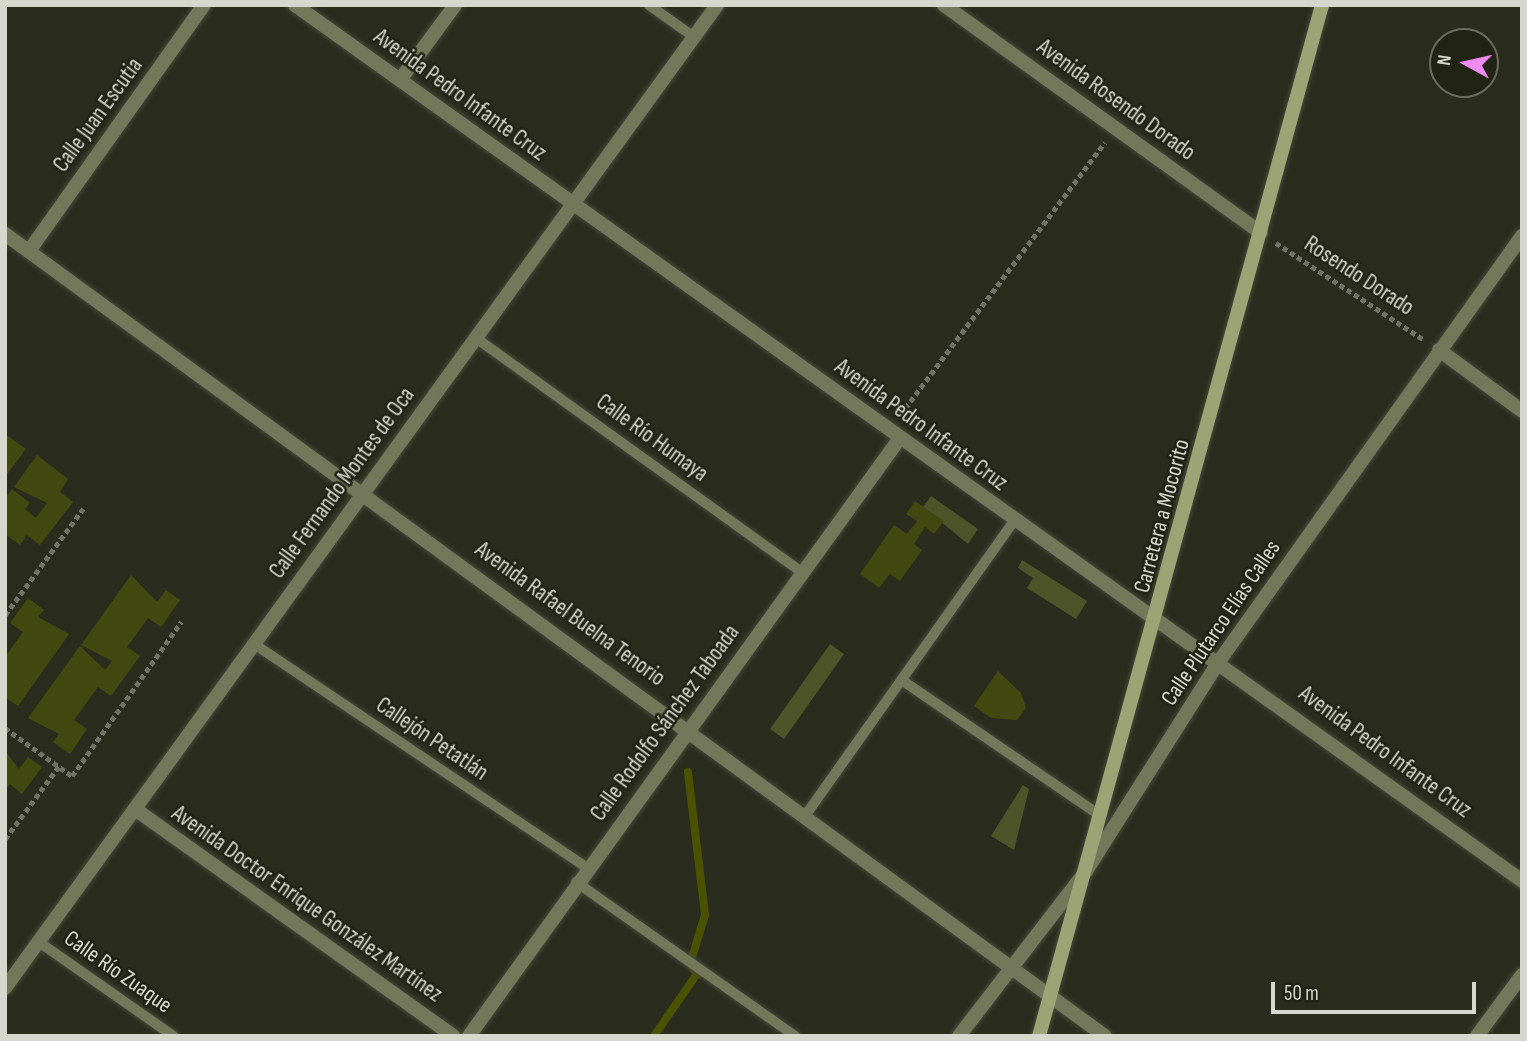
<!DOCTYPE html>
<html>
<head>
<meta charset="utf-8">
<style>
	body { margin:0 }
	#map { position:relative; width:1527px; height:1041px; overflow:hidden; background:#2a2d1e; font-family:"Sofia Sans Condensed",sans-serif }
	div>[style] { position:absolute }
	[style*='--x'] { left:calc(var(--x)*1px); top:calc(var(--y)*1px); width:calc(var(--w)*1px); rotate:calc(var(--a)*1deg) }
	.green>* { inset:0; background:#4e542a }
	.stream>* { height:8px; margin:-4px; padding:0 4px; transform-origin:4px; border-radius:4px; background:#4a5200 }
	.building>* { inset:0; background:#424910 }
	.path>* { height:4.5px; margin-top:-2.25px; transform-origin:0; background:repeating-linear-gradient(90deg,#707366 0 5px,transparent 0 8.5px) }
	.roads { filter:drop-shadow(0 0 2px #46483a) drop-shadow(0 0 2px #46483a) }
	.service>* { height:10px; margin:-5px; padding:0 5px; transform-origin:5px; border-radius:5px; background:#73785b }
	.minor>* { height:14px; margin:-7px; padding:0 7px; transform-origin:7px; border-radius:7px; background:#73785b }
	.secondary>* { height:14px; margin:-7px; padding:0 7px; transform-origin:7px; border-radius:7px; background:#9ca475 }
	span { translate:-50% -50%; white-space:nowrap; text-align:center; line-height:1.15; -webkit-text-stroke:5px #212315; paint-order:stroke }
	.street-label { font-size:23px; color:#d6d8ce }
	.frame { position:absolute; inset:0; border:7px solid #d6d8ce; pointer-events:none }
	.north { position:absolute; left:1429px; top:28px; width:70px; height:70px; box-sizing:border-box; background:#212315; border:2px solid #696b5f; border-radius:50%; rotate:278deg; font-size:19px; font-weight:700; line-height:28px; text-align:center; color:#d6d8ce }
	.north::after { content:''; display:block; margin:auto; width:24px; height:32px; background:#f18af4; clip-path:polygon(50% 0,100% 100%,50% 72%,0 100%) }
	.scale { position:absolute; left:1271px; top:982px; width:205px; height:32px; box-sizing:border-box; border:4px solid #d6d8ce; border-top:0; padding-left:9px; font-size:21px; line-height:24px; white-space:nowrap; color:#d6d8ce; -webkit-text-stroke:5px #212315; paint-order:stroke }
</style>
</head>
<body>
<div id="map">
	<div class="green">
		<i style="clip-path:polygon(931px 496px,978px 529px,968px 544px,923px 507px)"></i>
		<i style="clip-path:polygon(1022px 560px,1087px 601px,1076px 619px,1027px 588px,1033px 578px,1018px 568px)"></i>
		<i style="clip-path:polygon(830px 644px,844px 654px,784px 739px,770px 729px)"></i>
		<i style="clip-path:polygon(1023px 785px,1029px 789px,1014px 850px,991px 836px)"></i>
	</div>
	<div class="stream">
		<i style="--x:654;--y:1036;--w:75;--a:-55.3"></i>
		<i style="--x:697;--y:974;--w:12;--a:-125"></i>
		<i style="--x:690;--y:964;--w:51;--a:-73"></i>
		<i style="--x:705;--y:915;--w:144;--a:-96.8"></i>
	</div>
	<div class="building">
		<i style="clip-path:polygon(5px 434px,26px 449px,5px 477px)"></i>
		<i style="clip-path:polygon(37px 455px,68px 479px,60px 492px,73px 502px,40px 545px,27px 535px,20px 545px,5px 534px,5px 499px,12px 489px,30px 503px,25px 509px,36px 518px,47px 503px,14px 487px)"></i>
		<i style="clip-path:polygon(915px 501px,944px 521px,934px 534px,925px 527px,914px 544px,922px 550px,900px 581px,890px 574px,879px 588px,860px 574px,894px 525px,907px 534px,917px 521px,906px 514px)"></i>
		<i style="clip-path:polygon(131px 575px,157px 602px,166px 590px,180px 600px,161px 627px,148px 618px,127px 647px,140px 656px,111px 696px,98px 687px,74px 720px,87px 729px,70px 754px,53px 742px,59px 734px,28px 718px,80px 646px,105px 670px,112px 661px,81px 645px)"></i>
		<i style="clip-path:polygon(28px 598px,44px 610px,38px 617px,69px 634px,18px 706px,5px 697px,5px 657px,23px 632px,10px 623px)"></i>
		<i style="clip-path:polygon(998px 671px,1021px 693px,1026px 708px,1017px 720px,991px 718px,974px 706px)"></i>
		<i style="clip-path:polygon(5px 751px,19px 769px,28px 757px,42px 767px,22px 794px,10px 784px,5px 790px)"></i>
	</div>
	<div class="path">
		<i style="--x:1276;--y:243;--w:177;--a:33.2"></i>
		<i style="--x:900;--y:415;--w:341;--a:-53.1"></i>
		<i style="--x:5;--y:615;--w:132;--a:-53.7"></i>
		<i style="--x:5;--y:728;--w:82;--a:35.6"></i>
		<i style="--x:72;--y:776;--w:189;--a:-54.7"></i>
		<i style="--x:5;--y:839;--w:91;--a:-53.5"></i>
	</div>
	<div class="roads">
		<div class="service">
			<i style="--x:649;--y:5;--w:55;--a:35.4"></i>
			<i style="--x:476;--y:338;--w:403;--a:35.7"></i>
			<i style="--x:254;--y:644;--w:401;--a:33.9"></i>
			<i style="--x:903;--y:681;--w:240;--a:34.3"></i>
			<i style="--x:805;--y:816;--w:362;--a:-54.7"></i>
			<i style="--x:576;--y:882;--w:268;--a:35.1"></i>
			<i style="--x:39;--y:942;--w:164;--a:35"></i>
		</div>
		<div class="minor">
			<i style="--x:295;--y:5;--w:1508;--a:35.52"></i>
			<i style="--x:944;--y:5;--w:390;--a:35.7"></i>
			<i style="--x:400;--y:80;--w:93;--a:-53.7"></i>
			<i style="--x:5;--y:234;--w:1361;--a:36.1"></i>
			<i style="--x:29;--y:251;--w:302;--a:-54.6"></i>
			<i style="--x:1439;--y:350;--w:103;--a:36.3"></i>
			<i style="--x:135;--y:809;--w:391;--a:35.5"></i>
			<i style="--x:5;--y:988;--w:1214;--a:-54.08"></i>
			<i style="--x:469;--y:1036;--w:737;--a:-54.22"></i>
			<i style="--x:959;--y:1036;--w:208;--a:-52.4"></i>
			<i style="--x:1086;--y:871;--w:250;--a:-57.6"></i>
			<i style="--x:1220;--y:660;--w:521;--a:-54.54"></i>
			<i style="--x:1477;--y:1036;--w:76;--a:-53.6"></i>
		</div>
		<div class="secondary">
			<i style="--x:1039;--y:1036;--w:1069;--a:-74.65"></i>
		</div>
	</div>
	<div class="street-label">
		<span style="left:460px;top:95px;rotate:36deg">Avenida Pedro Infante Cruz</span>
		<span style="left:1116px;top:100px;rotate:36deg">Avenida Rosendo Dorado</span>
		<span style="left:98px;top:115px;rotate:-54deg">Calle Juan Escutia</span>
		<span style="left:1359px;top:276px;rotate:33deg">Rosendo Dorado</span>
		<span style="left:921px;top:425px;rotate:36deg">Avenida Pedro Infante Cruz</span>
		<span style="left:652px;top:438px;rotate:36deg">Calle Río Humaya</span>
		<span style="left:342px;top:483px;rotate:-54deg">Calle Fernando Montes de Oca</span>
		<span style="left:1162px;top:516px;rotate:-75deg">Carretera a Mocorito</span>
		<span style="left:570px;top:614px;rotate:36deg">Avenida Rafael Buelna Tenorio</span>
		<span style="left:1221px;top:623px;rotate:-56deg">Calle Plutarco Elías Calles</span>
		<span style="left:665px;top:723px;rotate:-54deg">Calle Rodolfo Sánchez Taboada</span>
		<span style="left:432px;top:739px;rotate:34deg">Callejón Petatlán</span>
		<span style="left:1385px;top:752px;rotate:36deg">Avenida Pedro Infante Cruz</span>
		<span style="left:307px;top:904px;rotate:35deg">Avenida Doctor Enrique González Martínez</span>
		<span style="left:118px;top:972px;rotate:35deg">Calle Río Zuaque</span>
	</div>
	<div class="frame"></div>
	<div class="north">N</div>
	<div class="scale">50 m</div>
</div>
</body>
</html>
